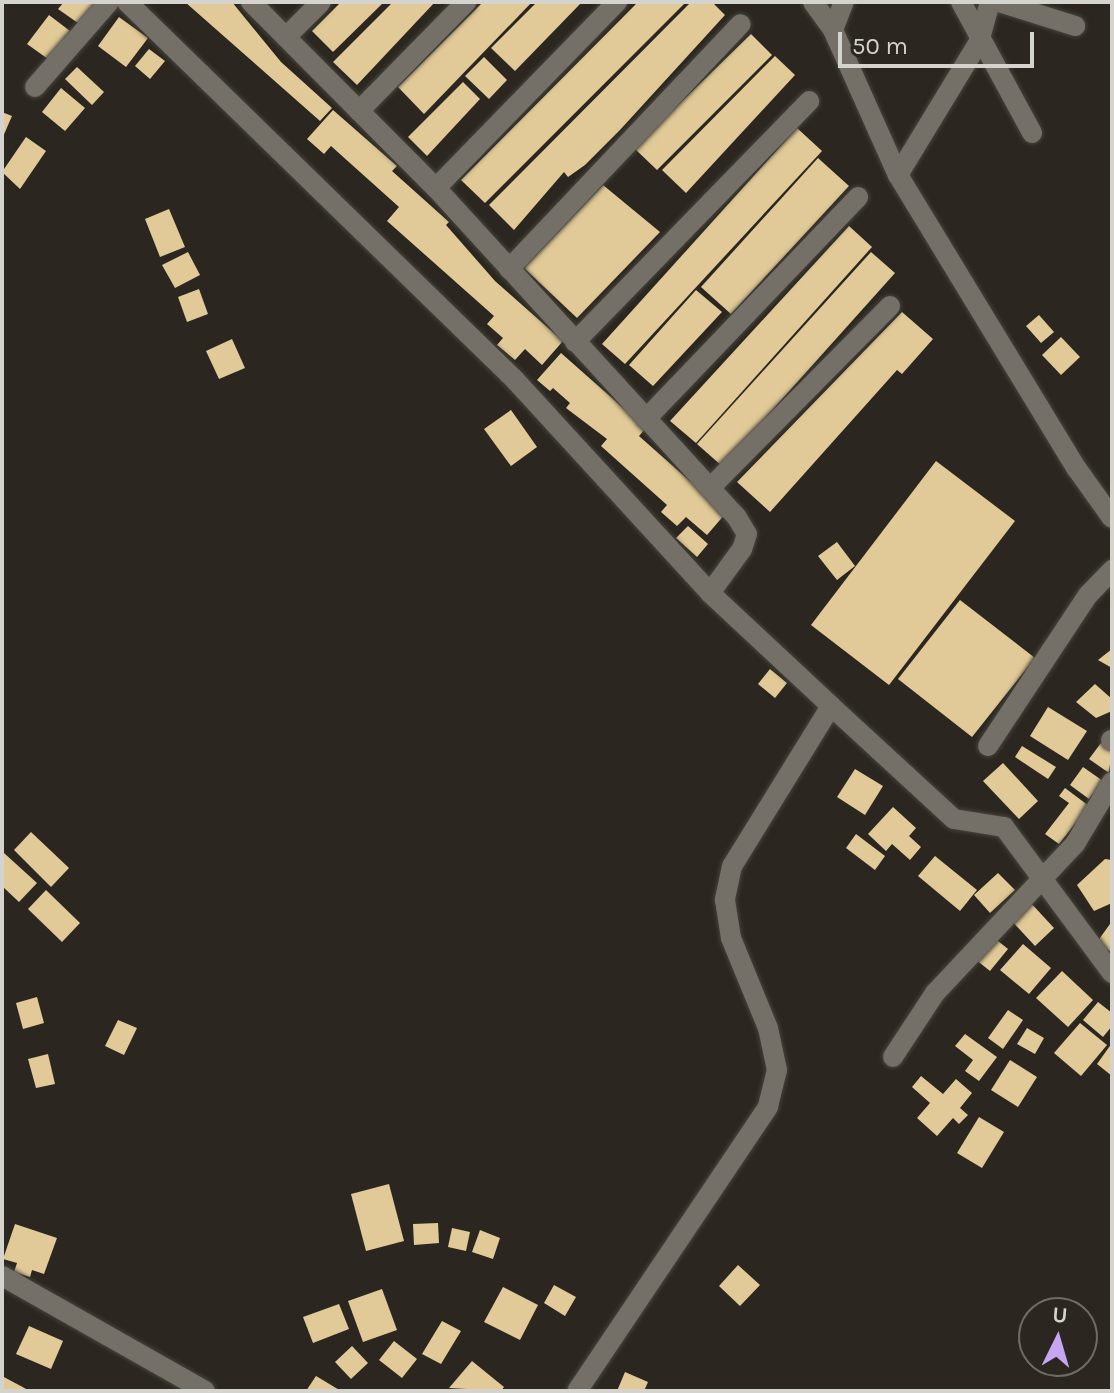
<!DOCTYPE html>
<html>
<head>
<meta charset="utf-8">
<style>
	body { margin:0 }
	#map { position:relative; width:1114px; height:1393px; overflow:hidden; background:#2b2720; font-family:Karla,sans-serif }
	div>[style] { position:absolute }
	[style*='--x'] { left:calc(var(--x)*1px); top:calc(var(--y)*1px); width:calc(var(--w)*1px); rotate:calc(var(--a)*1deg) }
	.building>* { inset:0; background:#e1ca97 }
	.roads { filter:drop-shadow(0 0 2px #45433c) drop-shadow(0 0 2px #45433c) }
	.minor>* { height:20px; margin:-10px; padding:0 10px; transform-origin:10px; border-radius:10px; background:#747067 }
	span { translate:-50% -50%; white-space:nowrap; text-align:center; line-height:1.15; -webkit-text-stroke:8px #2b2720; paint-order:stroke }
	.frame { position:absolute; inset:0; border:4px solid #d5d3ce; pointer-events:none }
	.north { position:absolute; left:1018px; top:1297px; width:80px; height:80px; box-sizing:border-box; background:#2b2720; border:2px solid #6f6c66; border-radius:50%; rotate:5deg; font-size:22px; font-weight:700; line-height:32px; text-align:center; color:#d5d3ce }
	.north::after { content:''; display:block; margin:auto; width:28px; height:36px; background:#c6a6f0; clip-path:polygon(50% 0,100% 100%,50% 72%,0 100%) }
	.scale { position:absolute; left:838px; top:32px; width:196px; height:36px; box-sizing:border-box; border:4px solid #d5d3ce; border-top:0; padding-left:10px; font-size:24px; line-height:28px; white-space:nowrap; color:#d5d3ce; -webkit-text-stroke:6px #2b2720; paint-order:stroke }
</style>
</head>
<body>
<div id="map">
	<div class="building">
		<i style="clip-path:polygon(64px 2px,104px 2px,85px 28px,58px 9px)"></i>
		<i style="clip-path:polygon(185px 2px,232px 2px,281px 62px,332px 108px,320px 121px)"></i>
		<i style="clip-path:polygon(341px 2px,384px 2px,333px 52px,312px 31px)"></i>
		<i style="clip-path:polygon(393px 2px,435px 2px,357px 85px,333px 62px)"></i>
		<i style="clip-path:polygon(483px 2px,532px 2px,424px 114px,398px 87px)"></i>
		<i style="clip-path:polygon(537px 2px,582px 2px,515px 71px,491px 48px)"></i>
		<i style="clip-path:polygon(638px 2px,686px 2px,485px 203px,461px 180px)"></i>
		<i style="clip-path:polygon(691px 2px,712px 2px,725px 15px,620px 130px,585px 165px,568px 177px,564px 172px,514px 230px,489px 205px)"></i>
		<i style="clip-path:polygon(49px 15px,70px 31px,48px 59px,27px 44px)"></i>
		<i style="clip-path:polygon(119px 17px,148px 38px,126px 67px,98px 46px)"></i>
		<i style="clip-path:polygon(751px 34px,772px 55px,657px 170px,634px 148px)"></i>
		<i style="clip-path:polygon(149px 49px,165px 61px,150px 79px,135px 66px)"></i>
		<i style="clip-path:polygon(775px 56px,795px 75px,686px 193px,662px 170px)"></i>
		<i style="clip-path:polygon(484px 57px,507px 80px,489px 99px,465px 76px)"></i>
		<i style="clip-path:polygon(77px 67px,104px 92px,92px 105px,65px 79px)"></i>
		<i style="clip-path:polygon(463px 82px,480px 99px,427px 156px,408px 137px)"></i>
		<i style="clip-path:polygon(61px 88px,85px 108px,65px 131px,42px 112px)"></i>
		<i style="clip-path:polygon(333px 110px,397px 166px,392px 171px,449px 222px,446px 225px,495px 281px,563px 341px,542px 365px,525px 349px,515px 360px,497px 345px,503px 338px,487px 324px,494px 316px,387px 221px,399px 207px,331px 146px,324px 154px,307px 139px)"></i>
		<i style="clip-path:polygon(2px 112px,12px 116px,2px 139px)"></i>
		<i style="clip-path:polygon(797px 128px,822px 151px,625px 364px,602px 344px)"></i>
		<i style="clip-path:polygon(26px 137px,46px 151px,20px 189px,2px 172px)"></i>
		<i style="clip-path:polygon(818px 158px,849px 186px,731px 314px,701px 287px)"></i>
		<i style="clip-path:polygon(603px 185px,660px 232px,577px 318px,524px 268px)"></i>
		<i style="clip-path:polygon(169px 209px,185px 247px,160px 257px,145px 219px)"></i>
		<i style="clip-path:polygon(849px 226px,872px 247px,696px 443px,670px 421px)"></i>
		<i style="clip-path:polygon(188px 252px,200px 275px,175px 288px,162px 265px)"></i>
		<i style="clip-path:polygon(871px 252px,895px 273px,722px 466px,697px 444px)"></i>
		<i style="clip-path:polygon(199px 289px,208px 314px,187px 322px,178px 297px)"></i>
		<i style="clip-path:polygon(696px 290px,722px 312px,653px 386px,629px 365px)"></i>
		<i style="clip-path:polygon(902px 312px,933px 339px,902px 374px,897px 370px,770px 512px,737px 482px)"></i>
		<i style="clip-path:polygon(1039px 315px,1054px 332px,1041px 343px,1026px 326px)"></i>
		<i style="clip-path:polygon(1061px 337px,1080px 357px,1061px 375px,1042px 355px)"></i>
		<i style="clip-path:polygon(232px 339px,245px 368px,219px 379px,206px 351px)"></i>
		<i style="clip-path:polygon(561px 353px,646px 428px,639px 436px,726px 513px,707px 535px,686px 517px,677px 526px,661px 512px,667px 505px,601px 446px,607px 439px,566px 408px,570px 403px,553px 388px,550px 391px,537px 380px)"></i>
		<i style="clip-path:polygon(511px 410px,537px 447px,511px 466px,484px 429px)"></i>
		<i style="clip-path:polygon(936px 461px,1015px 521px,889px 685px,811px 625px)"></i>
		<i style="clip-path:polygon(688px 526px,708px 544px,697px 557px,676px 538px)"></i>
		<i style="clip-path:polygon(837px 542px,855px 566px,837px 580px,818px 556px)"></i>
		<i style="clip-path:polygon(960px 600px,1035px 658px,972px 737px,898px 679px)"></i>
		<i style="clip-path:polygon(1112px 649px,1112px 668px,1098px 660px)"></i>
		<i style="clip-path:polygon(770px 669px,787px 683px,775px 698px,758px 684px)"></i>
		<i style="clip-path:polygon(1095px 684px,1112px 699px,1112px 711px,1096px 718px,1076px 702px)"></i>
		<i style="clip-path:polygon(1048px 707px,1087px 731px,1068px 760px,1030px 736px)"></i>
		<i style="clip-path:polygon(1104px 739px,1112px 745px,1109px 773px,1089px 759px)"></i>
		<i style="clip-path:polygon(1022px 746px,1056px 767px,1048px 779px,1015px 757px)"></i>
		<i style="clip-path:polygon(1003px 763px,1038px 801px,1019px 819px,983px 781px)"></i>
		<i style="clip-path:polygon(1083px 767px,1103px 781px,1089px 799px,1070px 785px)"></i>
		<i style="clip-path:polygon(855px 769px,883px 786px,865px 815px,837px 797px)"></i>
		<i style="clip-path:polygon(1065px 788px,1089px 806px,1059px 844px,1045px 834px,1069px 803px,1059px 796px)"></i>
		<i style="clip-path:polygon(893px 807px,916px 828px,909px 836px,921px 847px,910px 860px,892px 844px,886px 851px,868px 834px)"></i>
		<i style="clip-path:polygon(31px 832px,69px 868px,51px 887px,14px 850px)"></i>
		<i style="clip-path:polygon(856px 834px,885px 856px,875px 870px,846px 848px)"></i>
		<i style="clip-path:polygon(4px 853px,37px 883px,19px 902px,2px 886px)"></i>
		<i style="clip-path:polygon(935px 856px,977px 890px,960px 911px,918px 876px)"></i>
		<i style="clip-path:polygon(1105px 859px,1112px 860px,1112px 903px,1094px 911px,1077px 885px)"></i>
		<i style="clip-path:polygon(998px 873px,1015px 890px,990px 913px,974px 895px)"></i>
		<i style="clip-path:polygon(46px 890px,80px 923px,62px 942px,28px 909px)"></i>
		<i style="clip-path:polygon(1029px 901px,1054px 928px,1035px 946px,1010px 919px)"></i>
		<i style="clip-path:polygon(1110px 924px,1112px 925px,1112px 953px,1097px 942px)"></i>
		<i style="clip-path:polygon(993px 937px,1008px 949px,990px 971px,975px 959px)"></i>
		<i style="clip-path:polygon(1023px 944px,1051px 968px,1029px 994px,1000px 970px)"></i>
		<i style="clip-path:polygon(1062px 971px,1093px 1000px,1068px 1027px,1036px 998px)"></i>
		<i style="clip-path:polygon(37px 997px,44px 1023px,23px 1029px,16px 1003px)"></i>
		<i style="clip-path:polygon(1098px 1002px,1112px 1013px,1112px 1026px,1103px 1037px,1083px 1020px)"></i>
		<i style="clip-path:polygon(1008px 1010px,1023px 1020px,1003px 1049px,988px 1038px)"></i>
		<i style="clip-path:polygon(118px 1020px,137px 1028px,124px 1055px,105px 1046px)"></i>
		<i style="clip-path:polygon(1080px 1023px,1107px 1045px,1081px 1076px,1054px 1053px)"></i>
		<i style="clip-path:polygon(1027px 1028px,1044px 1038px,1035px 1054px,1017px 1044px)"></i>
		<i style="clip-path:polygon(965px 1034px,997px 1057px,979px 1081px,965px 1071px,973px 1060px,955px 1046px)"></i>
		<i style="clip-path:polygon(1112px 1043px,1112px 1076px,1097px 1064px)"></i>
		<i style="clip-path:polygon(48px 1054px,55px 1084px,36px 1088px,28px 1059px)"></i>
		<i style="clip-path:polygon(1010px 1060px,1037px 1077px,1018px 1107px,991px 1090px)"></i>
		<i style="clip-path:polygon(921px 1076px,943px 1094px,956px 1079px,972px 1093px,960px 1108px,968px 1115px,959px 1124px,953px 1118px,937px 1136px,917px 1118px,930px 1103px,912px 1087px)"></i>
		<i style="clip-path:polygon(979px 1117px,1004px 1132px,982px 1168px,957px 1153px)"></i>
		<i style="clip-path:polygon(389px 1184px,404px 1241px,366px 1251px,351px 1194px)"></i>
		<i style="clip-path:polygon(438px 1223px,439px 1243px,414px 1245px,413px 1224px)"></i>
		<i style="clip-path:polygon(15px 1224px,57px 1238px,44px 1274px,32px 1270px,30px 1277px,14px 1272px,17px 1263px,3px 1259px)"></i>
		<i style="clip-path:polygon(452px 1228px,470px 1232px,466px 1251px,448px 1247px)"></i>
		<i style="clip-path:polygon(480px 1230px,500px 1238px,493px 1259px,472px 1252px)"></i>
		<i style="clip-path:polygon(738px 1265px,760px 1285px,740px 1306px,719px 1286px)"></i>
		<i style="clip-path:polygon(554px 1285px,576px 1297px,565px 1316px,544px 1303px)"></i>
		<i style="clip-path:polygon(503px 1287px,538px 1305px,520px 1340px,484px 1322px)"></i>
		<i style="clip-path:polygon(382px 1289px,397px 1330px,363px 1342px,348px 1301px)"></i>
		<i style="clip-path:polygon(339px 1304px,349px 1329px,313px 1343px,303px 1317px)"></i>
		<i style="clip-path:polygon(442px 1321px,461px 1331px,441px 1364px,422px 1354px)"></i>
		<i style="clip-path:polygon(29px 1326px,63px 1341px,51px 1369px,16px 1354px)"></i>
		<i style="clip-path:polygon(394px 1341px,417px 1359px,402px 1378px,379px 1360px)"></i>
		<i style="clip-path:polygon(352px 1346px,368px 1363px,351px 1379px,335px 1362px)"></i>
		<i style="clip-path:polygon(472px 1361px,504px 1387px,501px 1391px,449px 1388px)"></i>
		<i style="clip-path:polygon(625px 1372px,648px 1382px,644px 1391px,617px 1391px)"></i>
		<i style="clip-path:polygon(2px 1376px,30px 1391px,2px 1391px)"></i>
		<i style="clip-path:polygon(316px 1376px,341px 1391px,306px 1391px)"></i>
	</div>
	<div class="roads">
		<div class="minor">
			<i style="--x:127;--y:2;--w:542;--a:44.25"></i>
			<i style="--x:515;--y:380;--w:289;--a:47.5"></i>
			<i style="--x:710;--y:593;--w:166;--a:43"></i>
			<i style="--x:831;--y:706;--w:188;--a:121.7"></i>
			<i style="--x:732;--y:866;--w:35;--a:102"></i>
			<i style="--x:725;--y:900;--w:38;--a:81"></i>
			<i style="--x:731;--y:938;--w:97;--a:67.7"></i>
			<i style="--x:768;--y:1028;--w:43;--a:77.9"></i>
			<i style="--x:777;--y:1070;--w:38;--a:104"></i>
			<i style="--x:768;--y:1107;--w:342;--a:123.9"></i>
			<i style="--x:251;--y:2;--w:262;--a:45.2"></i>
			<i style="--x:436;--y:188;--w:445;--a:47.6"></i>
			<i style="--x:736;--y:516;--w:21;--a:59"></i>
			<i style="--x:747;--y:534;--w:16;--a:108"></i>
			<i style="--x:742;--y:549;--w:54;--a:126"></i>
			<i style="--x:813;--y:2;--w:34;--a:54"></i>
			<i style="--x:833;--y:30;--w:159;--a:65.9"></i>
			<i style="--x:898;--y:175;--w:344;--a:58.7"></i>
			<i style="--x:1077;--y:469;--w:60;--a:54.5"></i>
			<i style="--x:961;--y:2;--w:149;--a:61.5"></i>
			<i style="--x:999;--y:2;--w:80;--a:17.5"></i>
			<i style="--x:833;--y:30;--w:30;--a:-69"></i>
			<i style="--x:286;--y:37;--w:49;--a:-45"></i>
			<i style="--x:35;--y:87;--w:113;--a:-49"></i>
			<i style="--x:359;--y:111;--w:153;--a:-45.5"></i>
			<i style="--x:898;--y:175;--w:156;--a:-58.7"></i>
			<i style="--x:979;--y:42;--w:41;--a:-74.6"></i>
			<i style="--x:436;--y:188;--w:260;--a:-45.8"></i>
			<i style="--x:509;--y:269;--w:337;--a:-46.6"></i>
			<i style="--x:575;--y:342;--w:336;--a:-45.8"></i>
			<i style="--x:646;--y:419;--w:307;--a:-46.3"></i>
			<i style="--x:710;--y:488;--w:256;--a:-45.3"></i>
			<i style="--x:831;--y:706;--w:167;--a:42.6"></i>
			<i style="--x:954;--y:819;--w:51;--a:9.1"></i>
			<i style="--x:1004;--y:827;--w:182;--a:53.5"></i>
			<i style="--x:1111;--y:740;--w:1;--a:0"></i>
			<i style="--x:988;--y:746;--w:181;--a:-56.5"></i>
			<i style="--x:1088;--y:595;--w:35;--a:-46"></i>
			<i style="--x:893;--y:1057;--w:77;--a:-56.7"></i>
			<i style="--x:935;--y:993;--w:204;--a:-46.8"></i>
			<i style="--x:1075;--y:844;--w:72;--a:-59.2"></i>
			<i style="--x:2;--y:1276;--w:233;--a:29.5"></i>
		</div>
	</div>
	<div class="frame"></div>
	<div class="north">U</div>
	<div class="scale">50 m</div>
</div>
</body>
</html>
